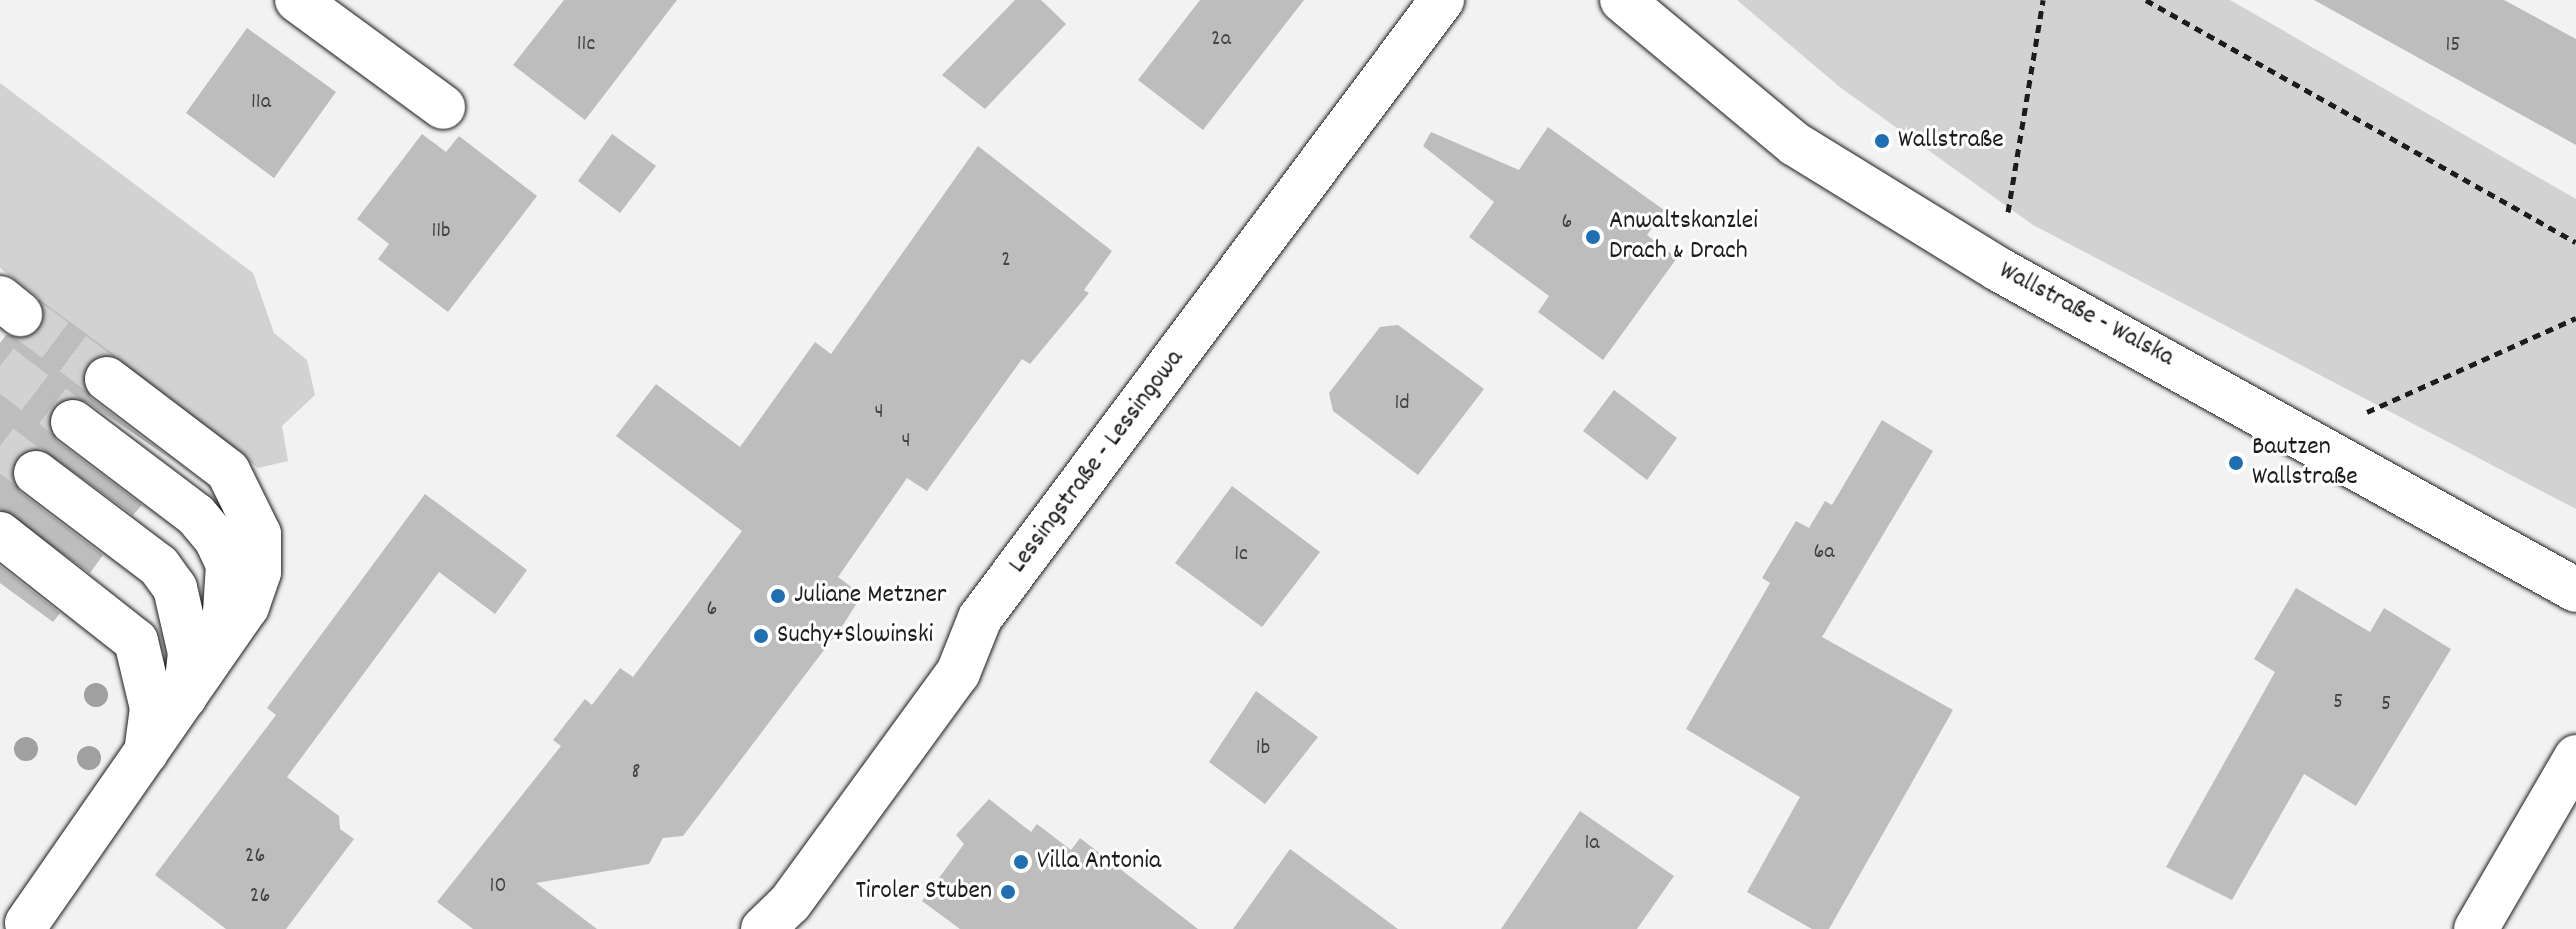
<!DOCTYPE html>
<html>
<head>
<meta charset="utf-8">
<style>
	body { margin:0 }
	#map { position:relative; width:2576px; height:929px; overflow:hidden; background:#f2f2f2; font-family:Dekko,sans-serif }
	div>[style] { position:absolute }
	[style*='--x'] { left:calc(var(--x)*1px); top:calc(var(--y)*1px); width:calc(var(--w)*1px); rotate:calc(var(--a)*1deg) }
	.green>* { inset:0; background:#d2d2d2 }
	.building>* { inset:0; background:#bdbdbd }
	.minor-tunnel>* { height:44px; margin-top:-22px; transform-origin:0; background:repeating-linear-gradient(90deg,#d2d2d2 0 44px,transparent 0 66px) }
	.path>* { height:5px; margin-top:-2.5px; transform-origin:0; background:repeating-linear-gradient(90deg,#1c1c1c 0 8px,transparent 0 14px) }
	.roads { filter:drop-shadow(0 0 2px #1c1c1c) drop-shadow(0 0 2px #1c1c1c) }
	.minor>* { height:44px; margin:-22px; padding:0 22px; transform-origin:22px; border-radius:22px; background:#fff }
	.trees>* { width:24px; height:24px; margin:-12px; border-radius:50%; background:#a0a0a0 }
	.dots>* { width:22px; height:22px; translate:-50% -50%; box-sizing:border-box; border:4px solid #fff; border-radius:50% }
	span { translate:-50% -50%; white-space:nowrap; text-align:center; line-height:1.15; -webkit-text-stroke:6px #fff; paint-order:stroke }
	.number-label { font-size:22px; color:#444 }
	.number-label span { -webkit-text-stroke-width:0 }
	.poi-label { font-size:26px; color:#1c1c1c }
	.left { translate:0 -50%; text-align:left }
	.right { translate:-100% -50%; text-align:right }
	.street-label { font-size:26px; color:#1c1c1c }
</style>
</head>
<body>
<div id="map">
	<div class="green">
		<i style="clip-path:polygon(1737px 0,2230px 0,2576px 199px,2576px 509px,2033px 225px,1841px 88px)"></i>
		<i style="clip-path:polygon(0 83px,253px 273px,274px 333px,307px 360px,315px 395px,282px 426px,288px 461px,258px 468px,0 268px)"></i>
	</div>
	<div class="building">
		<i style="clip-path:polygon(564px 0,677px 0,585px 120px,513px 65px)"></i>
		<i style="clip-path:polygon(1015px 0,1041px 0,1066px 24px,985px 109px,942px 75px)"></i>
		<i style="clip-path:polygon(1200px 0,1304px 0,1203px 130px,1138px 80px)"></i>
		<i style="clip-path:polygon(2314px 0,2504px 0,2576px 39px,2576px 145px)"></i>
		<i style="clip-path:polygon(247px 28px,336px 92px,274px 178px,186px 113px)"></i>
		<i style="clip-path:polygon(1548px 127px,1664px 210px,1647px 235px,1677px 258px,1603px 360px,1538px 312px,1549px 296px,1469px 237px,1494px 202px,1423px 146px,1431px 132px,1519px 170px)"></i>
		<i style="clip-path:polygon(422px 134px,446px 152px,459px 136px,537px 196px,448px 312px,378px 259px,389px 244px,357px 219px)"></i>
		<i style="clip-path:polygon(612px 134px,656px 166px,620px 213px,578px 181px)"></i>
		<i style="clip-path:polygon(978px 146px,1112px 251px,1084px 290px,1089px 293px,1030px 364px,1022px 359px,927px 491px,907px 478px,838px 577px,862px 595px,843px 625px,683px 836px,663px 838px,649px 864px,536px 883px,597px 929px,473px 929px,437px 902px,561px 746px,553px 740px,585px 699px,592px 705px,620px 668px,633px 677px,742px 531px,616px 436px,656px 384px,740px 447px,815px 342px,831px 354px)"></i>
		<i style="clip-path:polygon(38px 298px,116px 356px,87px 365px,82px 377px,91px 398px,174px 461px,87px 402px,64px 399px,54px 406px,48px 420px,57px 441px,142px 505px,133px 515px,40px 448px,17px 457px,11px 471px,20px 492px,103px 555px,90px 573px,0 510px,0 343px,6px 335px,28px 337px,39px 330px,45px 317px)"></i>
		<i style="clip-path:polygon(1398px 325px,1484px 389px,1418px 475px,1333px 411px,1329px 393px,1380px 327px)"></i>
		<i style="clip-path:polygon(1614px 390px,1677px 438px,1647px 480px,1583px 431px)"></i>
		<i style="clip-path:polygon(1882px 420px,1933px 451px,1822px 637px,1953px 710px,1829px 929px,1812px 929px,1747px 892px,1800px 797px,1686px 729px,1770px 583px,1762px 578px,1796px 521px,1809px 528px,1825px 501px,1832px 505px)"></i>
		<i style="clip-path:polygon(1232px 486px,1320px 552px,1262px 627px,1175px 563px)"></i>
		<i style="clip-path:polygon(425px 494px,527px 570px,495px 614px,439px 572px,287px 777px,339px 816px,340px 829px,354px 839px,286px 929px,226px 929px,155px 875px,276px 715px,267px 708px)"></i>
		<i style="clip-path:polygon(0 566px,60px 613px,53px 622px,0 583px)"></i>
		<i style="clip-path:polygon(2296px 588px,2370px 632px,2384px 608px,2451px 649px,2356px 806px,2304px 774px,2232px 900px,2166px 867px,2275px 672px,2254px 659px)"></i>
		<i style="clip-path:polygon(1256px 691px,1318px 737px,1265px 804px,1209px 762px)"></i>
		<i style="clip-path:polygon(989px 799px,1031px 832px,1037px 824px,1071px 850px,1080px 838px,1198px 929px,960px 929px,922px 901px,964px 844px,956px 835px)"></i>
		<i style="clip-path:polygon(1580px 811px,1674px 876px,1637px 929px,1501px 929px)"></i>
		<i style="clip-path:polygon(1290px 849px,1398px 929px,1233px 929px)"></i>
	</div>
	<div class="minor-tunnel">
		<i style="--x:20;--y:314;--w:109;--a:36.8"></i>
		<i style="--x:0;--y:366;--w:92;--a:37.5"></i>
		<i style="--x:0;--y:446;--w:45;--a:36.9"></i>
	</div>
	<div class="path">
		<i style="--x:2146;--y:0;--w:493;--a:29.4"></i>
		<i style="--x:2008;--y:212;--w:215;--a:-80.6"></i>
		<i style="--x:2367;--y:412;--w:229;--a:-24.2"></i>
	</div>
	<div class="roads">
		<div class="minor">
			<i style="--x:297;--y:0;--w:181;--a:36.2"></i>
			<i style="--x:1622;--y:0;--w:225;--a:39.8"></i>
			<i style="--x:1795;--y:144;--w:238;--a:31.6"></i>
			<i style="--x:1998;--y:269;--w:661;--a:29.05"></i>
			<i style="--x:0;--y:298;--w:26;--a:39"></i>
			<i style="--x:73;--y:422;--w:154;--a:37.1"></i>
			<i style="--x:196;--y:515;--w:31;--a:50"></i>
			<i style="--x:216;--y:539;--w:29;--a:65"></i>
			<i style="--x:228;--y:565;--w:62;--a:93.7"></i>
			<i style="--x:36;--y:473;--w:154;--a:37.1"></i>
			<i style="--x:159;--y:566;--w:27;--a:54"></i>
			<i style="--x:175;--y:588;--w:67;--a:77"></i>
			<i style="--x:190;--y:653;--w:44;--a:96.5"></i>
			<i style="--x:0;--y:534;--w:173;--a:38.2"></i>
			<i style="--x:136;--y:641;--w:69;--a:76.6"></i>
			<i style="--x:152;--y:708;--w:45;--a:97.6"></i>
			<i style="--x:27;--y:923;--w:385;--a:-55.2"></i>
			<i style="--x:247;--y:607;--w:37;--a:-71"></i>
			<i style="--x:259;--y:572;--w:38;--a:-90"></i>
			<i style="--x:259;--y:534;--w:70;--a:-116.2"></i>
			<i style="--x:228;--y:471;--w:152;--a:-142.8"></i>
			<i style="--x:763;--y:929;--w:37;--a:-44"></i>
			<i style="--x:790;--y:903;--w:285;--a:-53.9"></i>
			<i style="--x:958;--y:673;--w:59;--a:-68.2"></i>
			<i style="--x:980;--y:618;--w:772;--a:-53.22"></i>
			<i style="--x:2476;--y:929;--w:199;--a:-59.8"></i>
		</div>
	</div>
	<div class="trees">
		<i style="left:96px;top:695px"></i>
		<i style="left:26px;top:749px"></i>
		<i style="left:89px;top:758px"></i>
	</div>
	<div class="dots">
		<i style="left:1882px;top:141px;background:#1f6fb2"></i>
		<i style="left:1593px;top:237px;background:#1f6fb2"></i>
		<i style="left:2236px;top:463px;background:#1f6fb2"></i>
		<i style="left:778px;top:596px;background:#1f6fb2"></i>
		<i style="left:761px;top:636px;background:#1f6fb2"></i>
		<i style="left:1021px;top:862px;background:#1f6fb2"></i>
		<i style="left:1008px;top:892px;background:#1f6fb2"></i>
	</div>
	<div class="number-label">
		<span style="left:1221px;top:40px">2a</span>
		<span style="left:586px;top:45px">11c</span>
		<span style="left:2453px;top:46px">15</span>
		<span style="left:261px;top:103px">11a</span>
		<span style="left:1567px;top:223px">6</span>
		<span style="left:441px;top:232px">11b</span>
		<span style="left:1006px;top:261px">2</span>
		<span style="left:1402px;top:404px">1d</span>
		<span style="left:879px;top:413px">4</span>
		<span style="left:906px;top:442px">4</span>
		<span style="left:1824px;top:553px">6a</span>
		<span style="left:1241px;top:555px">1c</span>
		<span style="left:712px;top:610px">6</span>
		<span style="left:2338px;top:703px">5</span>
		<span style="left:2386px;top:705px">5</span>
		<span style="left:1263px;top:749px">1b</span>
		<span style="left:636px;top:773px">8</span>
		<span style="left:1592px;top:844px">1a</span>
		<span style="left:255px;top:857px">26</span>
		<span style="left:498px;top:887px">10</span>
		<span style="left:260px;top:897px">26</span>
	</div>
	<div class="poi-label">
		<span class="left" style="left:1898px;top:141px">Wallstraße</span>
		<span class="left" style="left:1609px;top:237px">Anwaltskanzlei<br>Drach &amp; Drach</span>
		<span class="left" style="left:2252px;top:463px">Bautzen<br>Wallstraße</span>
		<span class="left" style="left:794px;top:596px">Juliane Metzner</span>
		<span class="left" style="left:777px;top:636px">Suchy+Slowinski</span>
		<span class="left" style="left:1037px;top:862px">Villa Antonia</span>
		<span class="right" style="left:992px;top:892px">Tiroler Stuben</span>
	</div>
	<div class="street-label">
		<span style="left:2086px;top:315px;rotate:28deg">Wallstraße - Walska</span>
		<span style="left:1097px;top:462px;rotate:-53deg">Lessingstraße - Lessingowa</span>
	</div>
</div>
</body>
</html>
